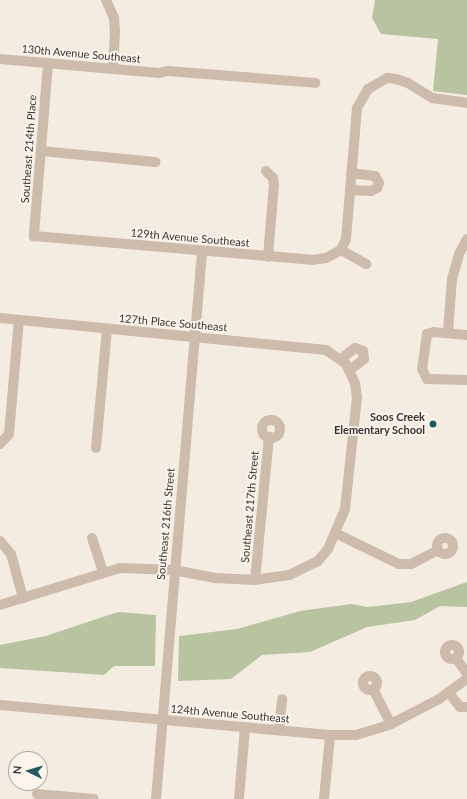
<!DOCTYPE html>
<html>
<head>
<meta charset="utf-8">
<style>
	body { margin:0 }
	#map { position:relative; width:467px; height:799px; overflow:hidden; background:#f4ebe1; font-family:Lato,sans-serif }
	div>[style] { position:absolute }
	[style*='--x'] { left:calc(var(--x)*1px); top:calc(var(--y)*1px); width:calc(var(--w)*1px); rotate:calc(var(--a)*1deg) }
	.green>* { inset:0; background:#b8c4a0 }
	.minor>* { height:10px; margin:-5px; padding:0 5px; transform-origin:5px; border-radius:5px; background:#cdbbac }
	.minor>.ring { margin:-5px; padding:0; box-sizing:content-box; background:none; border:10px solid #cdbbac; border-radius:50% }
	.dots>* { width:11px; height:11px; translate:-50% -50%; box-sizing:border-box; border:2px solid #fbf5ee; border-radius:50% }
	span { translate:-50% -50%; white-space:nowrap; text-align:center; line-height:1.15; -webkit-text-stroke:3.5px #fbf5ee; paint-order:stroke }
	.street-label { font-size:11px; color:#3b302b }
	.poi-label { font-size:11px; color:#3b302b; font-weight:700 }
	.right { translate:-100% -50%; text-align:right }
	.north { position:absolute; left:8px; top:751px; width:40px; height:40px; box-sizing:border-box; background:#fbf5ee; border:1px solid #aea6a0; border-radius:50%; rotate:275deg; font-size:11px; font-weight:700; line-height:16px; text-align:center; color:#3b302b }
	.north::after { content:''; display:block; margin:auto; width:14px; height:18px; background:#1f5a5e; clip-path:polygon(50% 0,100% 100%,50% 72%,0 100%) }
</style>
</head>
<body>
<div id="map">
	<div class="green">
		<i style="clip-path:polygon(375px 0,467px 0,467px 95px,433px 91px,438px 39px,381px 34px,372px 18px)"></i>
		<i style="clip-path:polygon(467px 582px,467px 607px,440px 606px,415px 620px,367px 627px,310px 652px,262px 655px,231px 679px,178px 681px,179px 636px,237px 629px,300px 611px,351px 604px,368px 607px,411px 602px)"></i>
		<i style="clip-path:polygon(118px 612px,156px 615px,155px 666px,114px 666px,104px 675px,0 668px,0 645px,46px 636px)"></i>
	</div>
	<div class="minor">
		<i style="--x:106;--y:0;--w:20;--a:66"></i>
		<i style="--x:114;--y:18;--w:13;--a:86"></i>
		<i style="--x:115;--y:31;--w:38;--a:93"></i>
		<i style="--x:0;--y:59;--w:160;--a:5"></i>
		<i style="--x:159;--y:73;--w:9;--a:-13"></i>
		<i style="--x:168;--y:71;--w:148;--a:4.6"></i>
		<i style="--x:48;--y:64;--w:173;--a:94.7"></i>
		<i style="--x:34;--y:236;--w:279;--a:4.9"></i>
		<i style="--x:312;--y:260;--w:14;--a:-8"></i>
		<i style="--x:326;--y:258;--w:17;--a:-28"></i>
		<i style="--x:41;--y:151;--w:115;--a:5.5"></i>
		<i style="--x:266;--y:171;--w:10;--a:45"></i>
		<i style="--x:273;--y:178;--w:7;--a:82"></i>
		<i style="--x:274;--y:185;--w:72;--a:94.8"></i>
		<i style="--x:350;--y:190;--w:21;--a:3"></i>
		<i style="--x:371;--y:191;--w:7;--a:-27"></i>
		<i style="--x:377;--y:188;--w:5;--a:-68"></i>
		<i style="--x:379;--y:183;--w:8;--a:-120"></i>
		<i style="--x:375;--y:176;--w:24;--a:-173"></i>
		<i style="--x:341;--y:250;--w:12;--a:-66"></i>
		<i style="--x:346;--y:239;--w:131;--a:-85.2"></i>
		<i style="--x:357;--y:108;--w:22;--a:-60"></i>
		<i style="--x:368;--y:89;--w:22;--a:-30"></i>
		<i style="--x:387;--y:78;--w:9;--a:6"></i>
		<i style="--x:396;--y:79;--w:13;--a:18"></i>
		<i style="--x:408;--y:83;--w:28;--a:32"></i>
		<i style="--x:432;--y:98;--w:35;--a:8"></i>
		<i style="--x:341;--y:250;--w:29;--a:29"></i>
		<i style="--x:0;--y:318;--w:328;--a:5.6"></i>
		<i style="--x:326;--y:350;--w:24;--a:35"></i>
		<i style="--x:346;--y:364;--w:21;--a:65"></i>
		<i style="--x:355;--y:383;--w:14;--a:82"></i>
		<i style="--x:357;--y:397;--w:113;--a:96.1"></i>
		<i style="--x:345;--y:509;--w:43;--a:113"></i>
		<i style="--x:328;--y:549;--w:16;--a:130"></i>
		<i style="--x:318;--y:561;--w:32;--a:154"></i>
		<i style="--x:289;--y:575;--w:34;--a:172"></i>
		<i style="--x:255;--y:580;--w:40;--a:-177.1"></i>
		<i style="--x:215;--y:578;--w:42;--a:-169"></i>
		<i style="--x:174;--y:570;--w:54;--a:-177.9"></i>
		<i style="--x:120;--y:568;--w:126;--a:162.9"></i>
		<i style="--x:448;--y:333;--w:54;--a:-85.8"></i>
		<i style="--x:452;--y:279;--w:26;--a:-74"></i>
		<i style="--x:459;--y:254;--w:17;--a:-62"></i>
		<i style="--x:467;--y:335;--w:33;--a:-175"></i>
		<i style="--x:434;--y:332;--w:7;--a:164"></i>
		<i style="--x:427;--y:334;--w:35;--a:98"></i>
		<i style="--x:422;--y:369;--w:11;--a:63"></i>
		<i style="--x:427;--y:379;--w:40;--a:1.4"></i>
		<i style="--x:341;--y:359;--w:18;--a:-38"></i>
		<i style="--x:355;--y:348;--w:9;--a:21"></i>
		<i style="--x:363;--y:351;--w:8;--a:83"></i>
		<i style="--x:364;--y:359;--w:18;--a:142"></i>
		<i class="ring" style="left:262px;top:420px;width:8px;height:8px"></i>
		<i style="--x:0;--y:444;--w:13;--a:-48"></i>
		<i style="--x:9;--y:434;--w:114;--a:-85"></i>
		<i style="--x:96;--y:448;--w:120;--a:-84.7"></i>
		<i style="--x:335;--y:533;--w:71;--a:25.8"></i>
		<i style="--x:399;--y:564;--w:12;--a:0"></i>
		<i style="--x:411;--y:564;--w:30;--a:-27"></i>
		<i class="ring" style="left:437px;top:538px;width:6px;height:6px"></i>
		<i style="--x:92;--y:538;--w:35;--a:72"></i>
		<i style="--x:0;--y:541;--w:17;--a:50"></i>
		<i style="--x:11;--y:554;--w:46;--a:74.7"></i>
		<i style="--x:255;--y:580;--w:144;--a:-84.4"></i>
		<i class="ring" style="left:445px;top:645px;width:4px;height:4px"></i>
		<i style="--x:456;--y:658;--w:19;--a:55"></i>
		<i class="ring" style="left:363px;top:676px;width:4px;height:4px"></i>
		<i style="--x:373;--y:689;--w:39;--a:63"></i>
		<i style="--x:449;--y:693;--w:18;--a:52"></i>
		<i style="--x:460;--y:707;--w:7;--a:0"></i>
		<i style="--x:0;--y:705;--w:331;--a:5.2"></i>
		<i style="--x:330;--y:735;--w:26;--a:0"></i>
		<i style="--x:356;--y:735;--w:37;--a:-17"></i>
		<i style="--x:391;--y:724;--w:54;--a:-27.5"></i>
		<i style="--x:439;--y:699;--w:34;--a:-36"></i>
		<i style="--x:279;--y:730;--w:31;--a:-84"></i>
		<i style="--x:37;--y:794;--w:57;--a:5"></i>
		<i style="--x:156;--y:799;--w:549;--a:-85.19"></i>
		<i style="--x:239;--y:799;--w:72;--a:-85.2"></i>
		<i style="--x:324;--y:799;--w:64;--a:-84.6"></i>
	</div>
	<div class="dots">
		<i style="left:433px;top:424px;background:#1f5a5e"></i>
	</div>
	<div class="street-label">
		<span style="left:81px;top:54px;rotate:5deg">130th Avenue Southeast</span>
		<span style="left:29px;top:149px;rotate:-86deg">Southeast 214th Place</span>
		<span style="left:190px;top:238px;rotate:5deg">129th Avenue Southeast</span>
		<span style="left:173px;top:323px;rotate:5deg">127th Place Southeast</span>
		<span style="left:250px;top:507px;rotate:-85deg">Southeast 217th Street</span>
		<span style="left:166px;top:524px;rotate:-85deg">Southeast 216th Street</span>
		<span style="left:230px;top:714px;rotate:5deg">124th Avenue Southeast</span>
	</div>
	<div class="poi-label">
		<span class="right" style="left:425px;top:424px">Soos Creek<br>Elementary School</span>
	</div>
	<div class="north">N</div>
</div>
</body>
</html>
